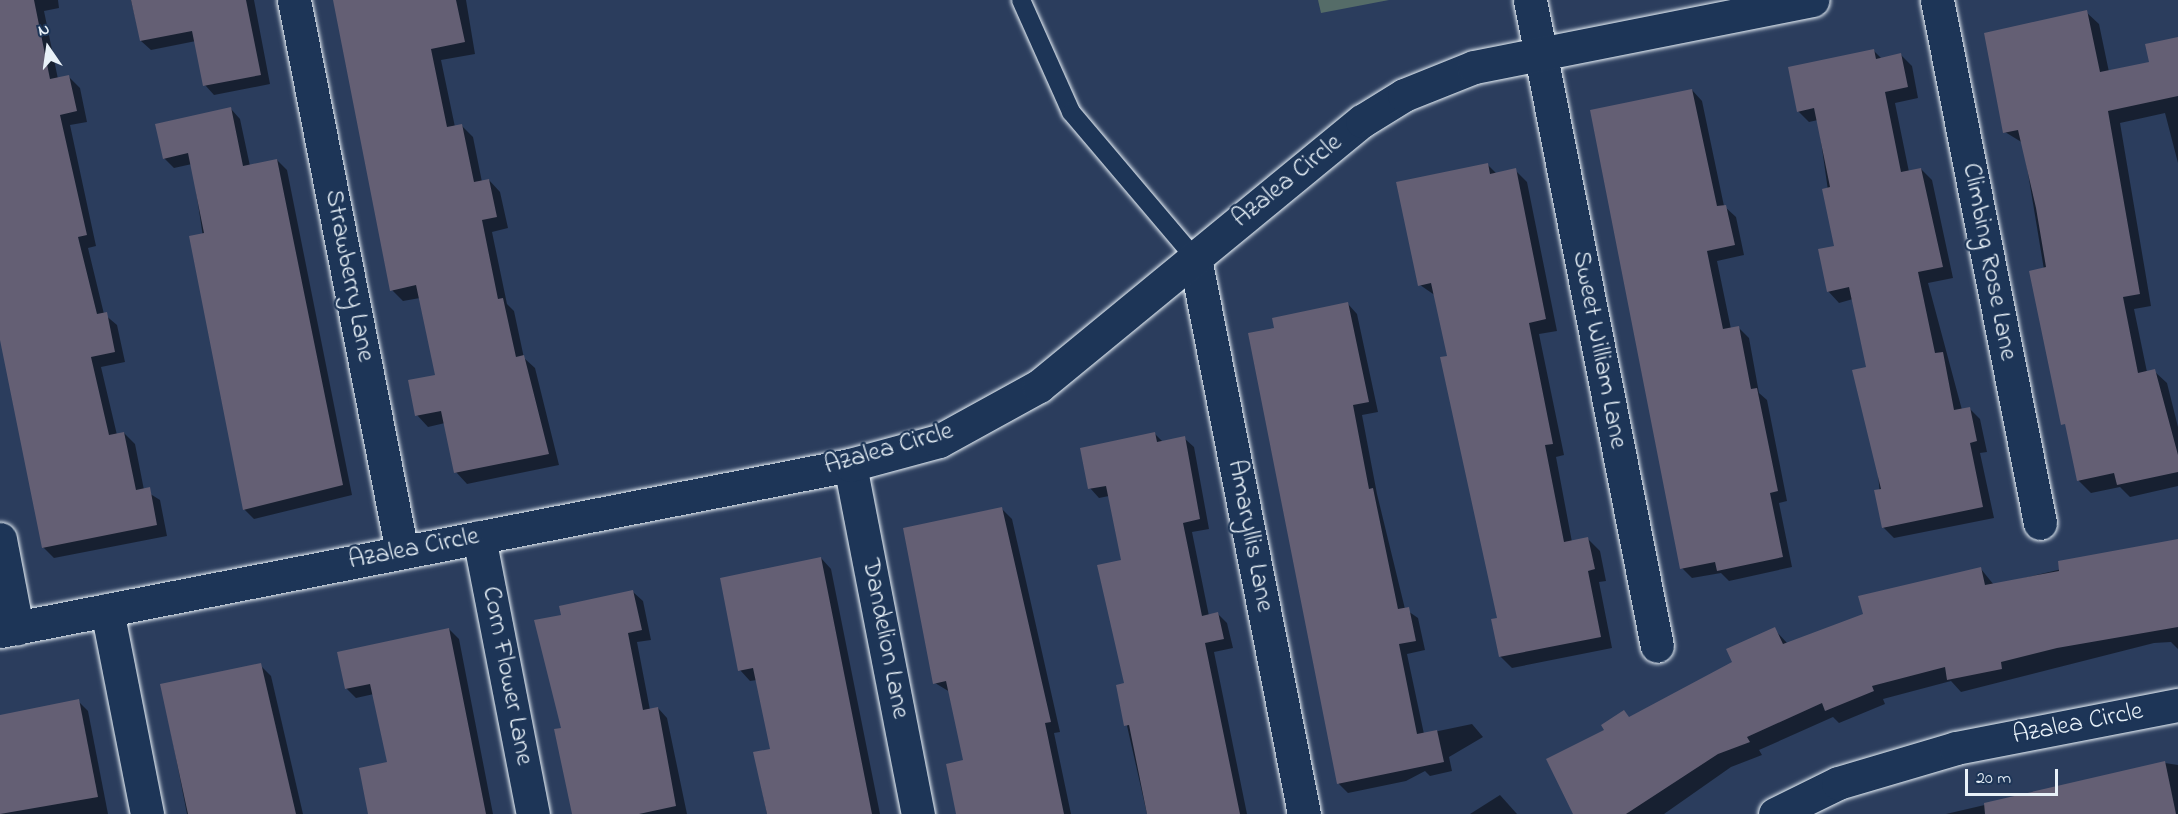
<!DOCTYPE html>
<html>
<head>
<meta charset="utf-8">
<style>
	body { margin:0 }
	#map { position:relative; width:2178px; height:814px; overflow:hidden; background:#2b3d5d; font-family:"Indie Flower",sans-serif }
	div>[style] { position:absolute }
	[style*='--x'] { left:calc(var(--x)*1px); top:calc(var(--y)*1px); width:calc(var(--w)*1px); rotate:calc(var(--a)*1deg) }
	.green>* { inset:0; background:#556c68 }
	.shadow>* { inset:0; background:#0007 }
	.building>* { inset:0; background:#645f74 }
	.roads { filter:drop-shadow(0 0 2px #e8f1f8) drop-shadow(0 0 2px #e8f1f8) }
	.lane>* { height:18px; margin:-9px; padding:0 9px; transform-origin:9px; border-radius:9px; background:#1d3557 }
	.street>* { height:33px; margin:-16.5px; padding:0 16.5px; transform-origin:16.5px; border-radius:16.5px; background:#1d3557 }
	span { translate:-50% -50%; white-space:nowrap; text-align:center; line-height:1.15; -webkit-text-stroke:4.5px #1d3557; paint-order:stroke }
	.street-label { font-size:26px; color:#e8f1f8 }
	.north { position:absolute; left:18px; top:18px; width:60px; height:60px; -webkit-text-stroke:4px #1d3557; paint-order:stroke; rotate:347deg; font-size:16px; font-weight:700; line-height:24px; text-align:center; color:#e8f1f8 }
	.north::after { content:''; display:block; margin:auto; width:21px; height:27px; background:#e8f1f8; clip-path:polygon(50% 0,100% 100%,50% 72%,0 100%) }
	.scale { position:absolute; left:1965px; top:769px; width:93px; height:27px; box-sizing:border-box; border:3px solid #e8f1f8; border-top:0; padding-left:8px; font-size:18px; line-height:21px; white-space:nowrap; color:#e8f1f8; -webkit-text-stroke:4px #1d3557; paint-order:stroke }
</style>
</head>
<body>
<div id="map">
	<div class="green">
		<i style="clip-path:polygon(1318px 0,1389px 0,1321px 13px)"></i>
	</div>
	<div class="shadow">
		<i style="clip-path:polygon(0 0,58px 0,59px 8px,44px 11px,58px 79px,69px 77px,80px 88px,87px 122px,70px 125px,96px 246px,88px 248px,104px 314px,117px 325px,125px 362px,101px 367px,117px 435px,124px 433px,135px 444px,144px 490px,160px 500px,167px 536px,54px 558px,43px 547px,0 309px)"></i>
		<i style="clip-path:polygon(131px 0,254px 0,270px 84px,214px 95px,205px 85px,196px 41px,151px 50px,141px 41px)"></i>
		<i style="clip-path:polygon(334px 0,466px 0,475px 54px,441px 60px,455px 127px,462px 126px,473px 137px,482px 182px,489px 180px,500px 192px,508px 228px,492px 232px,507px 304px,514px 311px,524px 358px,535px 368px,559px 465px,467px 484px,456px 472px,445px 423px,428px 427px,417px 415px,436px 376px,420px 298px,403px 301px,392px 290px)"></i>
		<i style="clip-path:polygon(2086px 12px,2099px 24px,2109px 72px,2151px 63px,2178px 39px,2178px 163px,2165px 113px,2120px 123px,2151px 306px,2134px 309px,2147px 372px,2154px 371px,2167px 383px,2178px 427px,2178px 486px,2130px 497px,2120px 487px,2091px 493px,2079px 481px,2023px 143px,2005px 132px)"></i>
		<i style="clip-path:polygon(1874px 51px,1882px 59px,1901px 55px,1912px 66px,1918px 98px,1895px 103px,1909px 172px,1921px 169px,1932px 180px,1953px 278px,1928px 283px,1962px 410px,1969px 408px,1980px 419px,1987px 452px,1980px 453px,1994px 518px,1894px 538px,1883px 527px,1868px 368px,1853px 299px,1839px 303px,1828px 291px,1836px 247px,1818px 120px,1809px 122px,1798px 111px)"></i>
		<i style="clip-path:polygon(1692px 90px,1702px 101px,1724px 206px,1736px 217px,1744px 255px,1717px 261px,1731px 329px,1738px 327px,1749px 338px,1759px 393px,1767px 400px,1787px 501px,1779px 503px,1792px 567px,1729px 581px,1721px 573px,1692px 578px,1682px 568px)"></i>
		<i style="clip-path:polygon(231px 109px,240px 119px,250px 166px,277px 160px,287px 170px,352px 495px,254px 519px,244px 509px,192px 164px,174px 168px,164px 158px)"></i>
		<i style="clip-path:polygon(1487px 164px,1497px 174px,1515px 170px,1527px 182px,1557px 331px,1539px 334px,1564px 455px,1556px 457px,1572px 542px,1588px 539px,1600px 551px,1606px 581px,1599px 582px,1612px 648px,1512px 668px,1500px 656px,1499px 619px,1436px 296px,1420px 285px)"></i>
		<i style="clip-path:polygon(1348px 304px,1357px 314px,1378px 412px,1362px 415px,1377px 494px,1405px 609px,1418px 618px,1425px 650px,1407px 654px,1424px 734px,1472px 724px,1483px 737px,1449px 757px,1452px 771px,1430px 776px,1425px 771px,1406px 781px,1348px 793px,1339px 784px,1276px 329px)"></i>
		<i style="clip-path:polygon(1155px 434px,1163px 442px,1184px 438px,1194px 447px,1209px 529px,1192px 532px,1209px 616px,1218px 614px,1227px 623px,1233px 648px,1214px 652px,1247px 814px,1147px 814px,1118px 686px,1126px 684px,1122px 561px,1109px 496px,1099px 498px,1090px 488px)"></i>
		<i style="clip-path:polygon(1002px 509px,1012px 519px,1060px 732px,1054px 733px,1071px 814px,959px 814px,965px 761px,950px 692px,935px 683px)"></i>
		<i style="clip-path:polygon(2178px 542px,2178px 649px,2171px 642px,2154px 643px,1961px 692px,1951px 681px,1883px 699px,1885px 704px,1839px 723px,1833px 717px,1759px 750px,1762px 755px,1731px 767px,1664px 814px,1574px 814px,1630px 718px,1733px 663px,1774px 629px,1788px 644px,1981px 569px,1994px 585px)"></i>
		<i style="clip-path:polygon(821px 558px,831px 569px,880px 814px,767px 814px,755px 754px,771px 750px,757px 680px,750px 681px,740px 670px)"></i>
		<i style="clip-path:polygon(633px 592px,643px 601px,651px 640px,637px 642px,650px 710px,658px 708px,667px 718px,687px 814px,573px 814px,562px 729px,563px 616px)"></i>
		<i style="clip-path:polygon(449px 629px,459px 639px,493px 814px,376px 814px,389px 763px,374px 694px,356px 698px,346px 688px)"></i>
		<i style="clip-path:polygon(260px 665px,271px 676px,303px 814px,187px 814px,162px 686px)"></i>
		<i style="clip-path:polygon(78px 701px,88px 711px,108px 814px,0 814px,0 717px)"></i>
		<i style="clip-path:polygon(2165px 763px,2178px 765px,2178px 814px,1946px 814px)"></i>
		<i style="clip-path:polygon(1500px 795px,1517px 814px,1470px 814px)"></i>
	</div>
	<div class="building">
		<i style="clip-path:polygon(0 0,34px 0,50px 79px,69px 75px,77px 111px,60px 115px,87px 235px,78px 237px,97px 314px,107px 312px,115px 352px,91px 357px,109px 435px,124px 432px,136px 490px,150px 487px,157px 525px,42px 548px,0 340px)"></i>
		<i style="clip-path:polygon(131px 0,246px 0,261px 75px,203px 86px,192px 31px,140px 41px)"></i>
		<i style="clip-path:polygon(333px 0,456px 0,465px 42px,431px 49px,447px 127px,462px 124px,474px 182px,489px 179px,497px 217px,482px 220px,498px 299px,503px 298px,516px 357px,524px 355px,549px 454px,454px 473px,441px 411px,415px 416px,408px 380px,435px 375px,416px 285px,390px 291px)"></i>
		<i style="clip-path:polygon(2087px 10px,2100px 72px,2149px 62px,2145px 44px,2178px 37px,2178px 96px,2108px 111px,2140px 294px,2123px 297px,2138px 373px,2155px 369px,2178px 455px,2178px 472px,2117px 485px,2114px 473px,2077px 481px,2065px 424px,2061px 425px,2029px 271px,2046px 267px,2036px 208px,2018px 130px,2003px 133px,1984px 33px)"></i>
		<i style="clip-path:polygon(1874px 49px,1876px 59px,1901px 53px,1908px 87px,1885px 92px,1901px 172px,1921px 168px,1943px 267px,1918px 272px,1935px 353px,1943px 352px,1954px 410px,1970px 407px,1977px 441px,1970px 443px,1983px 507px,1882px 528px,1874px 490px,1881px 489px,1852px 370px,1866px 367px,1849px 287px,1827px 292px,1818px 249px,1834px 246px,1822px 189px,1830px 187px,1814px 108px,1797px 112px,1788px 67px)"></i>
		<i style="clip-path:polygon(1692px 89px,1717px 206px,1726px 205px,1735px 245px,1707px 251px,1723px 329px,1739px 326px,1751px 389px,1757px 388px,1778px 491px,1770px 493px,1783px 557px,1717px 571px,1715px 562px,1680px 569px,1590px 110px)"></i>
		<i style="clip-path:polygon(231px 107px,243px 166px,277px 159px,343px 485px,243px 510px,189px 236px,204px 233px,188px 153px,163px 159px,155px 124px)"></i>
		<i style="clip-path:polygon(1488px 163px,1490px 174px,1516px 168px,1546px 319px,1529px 323px,1553px 444px,1545px 445px,1564px 542px,1588px 537px,1595px 569px,1588px 571px,1601px 637px,1499px 657px,1491px 619px,1497px 618px,1440px 357px,1447px 356px,1431px 283px,1418px 286px,1396px 182px)"></i>
		<i style="clip-path:polygon(1348px 302px,1369px 402px,1353px 405px,1369px 489px,1373px 488px,1398px 609px,1409px 607px,1416px 641px,1399px 644px,1417px 734px,1437px 730px,1444px 762px,1337px 784px,1248px 333px,1274px 328px,1272px 318px)"></i>
		<i style="clip-path:polygon(1155px 432px,1157px 442px,1185px 436px,1200px 519px,1183px 523px,1202px 616px,1218px 612px,1224px 639px,1205px 643px,1240px 814px,1147px 814px,1129px 725px,1124px 726px,1116px 685px,1124px 683px,1097px 565px,1121px 560px,1106px 486px,1088px 489px,1080px 448px)"></i>
		<i style="clip-path:polygon(1002px 507px,1051px 722px,1045px 723px,1064px 814px,956px 814px,946px 764px,963px 760px,946px 681px,933px 684px,903px 528px)"></i>
		<i style="clip-path:polygon(2178px 539px,2178px 627px,2057px 648px,2001px 662px,2002px 669px,1947px 680px,1945px 667px,1872px 686px,1874px 691px,1825px 711px,1822px 703px,1747px 737px,1750px 742px,1718px 754px,1626px 814px,1573px 814px,1546px 759px,1604px 730px,1601px 725px,1624px 710px,1629px 717px,1732px 662px,1726px 649px,1775px 627px,1783px 644px,1863px 614px,1858px 596px,1981px 567px,1985px 585px,2059px 571px,2058px 561px)"></i>
		<i style="clip-path:polygon(821px 557px,872px 814px,767px 814px,753px 752px,770px 749px,753px 668px,738px 671px,720px 578px)"></i>
		<i style="clip-path:polygon(633px 590px,642px 630px,628px 633px,643px 710px,658px 707px,676px 806px,639px 814px,572px 814px,554px 729px,561px 728px,534px 620px,561px 615px,559px 606px)"></i>
		<i style="clip-path:polygon(449px 628px,486px 814px,368px 814px,359px 768px,387px 762px,370px 684px,345px 689px,337px 652px)"></i>
		<i style="clip-path:polygon(261px 663px,296px 814px,188px 814px,160px 684px)"></i>
		<i style="clip-path:polygon(79px 699px,98px 797px,0 814px,0 715px)"></i>
		<i style="clip-path:polygon(2165px 761px,2176px 814px,1985px 814px,1984px 803px)"></i>
	</div>
	<div class="roads">
		<div class="lane">
			<i style="--x:1021;--y:0;--w:123;--a:65.9"></i>
			<i style="--x:1071;--y:112;--w:192;--a:49.7"></i>
		</div>
		<div class="street">
			<i style="--x:294;--y:0;--w:562;--a:78.93"></i>
			<i style="--x:1530;--y:0;--w:658;--a:78.88"></i>
			<i style="--x:1937;--y:0;--w:533;--a:78.86"></i>
			<i style="--x:1195;--y:258;--w:567;--a:78.91"></i>
			<i style="--x:850;--y:465;--w:356;--a:79"></i>
			<i style="--x:479;--y:537;--w:282;--a:79"></i>
			<i style="--x:0;--y:539;--w:91;--a:79.2"></i>
			<i style="--x:107;--y:610;--w:208;--a:78.9"></i>
			<i style="--x:0;--y:631;--w:866;--a:-11.05"></i>
			<i style="--x:850;--y:465;--w:92;--a:-15.1"></i>
			<i style="--x:939;--y:441;--w:114;--a:-28.8"></i>
			<i style="--x:1039;--y:386;--w:418;--a:-39.4"></i>
			<i style="--x:1362;--y:121;--w:49;--a:-31.8"></i>
			<i style="--x:1404;--y:95;--w:75;--a:-21.8"></i>
			<i style="--x:1474;--y:67;--w:345;--a:-11.2"></i>
			<i style="--x:1775;--y:814;--w:70;--a:-26.2"></i>
			<i style="--x:1838;--y:783;--w:123;--a:-16.5"></i>
			<i style="--x:1956;--y:748;--w:226;--a:-11"></i>
		</div>
	</div>
	<div class="street-label">
		<span style="left:1288px;top:182px;rotate:-39deg">Azalea Circle</span>
		<span style="left:1988px;top:262px;rotate:79deg">Climbing Rose Lane</span>
		<span style="left:348px;top:276px;rotate:79deg">Strawberry Lane</span>
		<span style="left:1598px;top:350px;rotate:79deg">Sweet William Lane</span>
		<span style="left:889px;top:450px;rotate:-16deg">Azalea Circle</span>
		<span style="left:1249px;top:536px;rotate:79deg">Amaryllis Lane</span>
		<span style="left:414px;top:550px;rotate:-11deg">Azalea Circle</span>
		<span style="left:884px;top:639px;rotate:79deg">Dandelion Lane</span>
		<span style="left:506px;top:676px;rotate:79deg">Corn Flower Lane</span>
		<span style="left:2078px;top:725px;rotate:-11deg">Azalea Circle</span>
	</div>
	<div class="north">N</div>
	<div class="scale">20 m</div>
</div>
</body>
</html>
